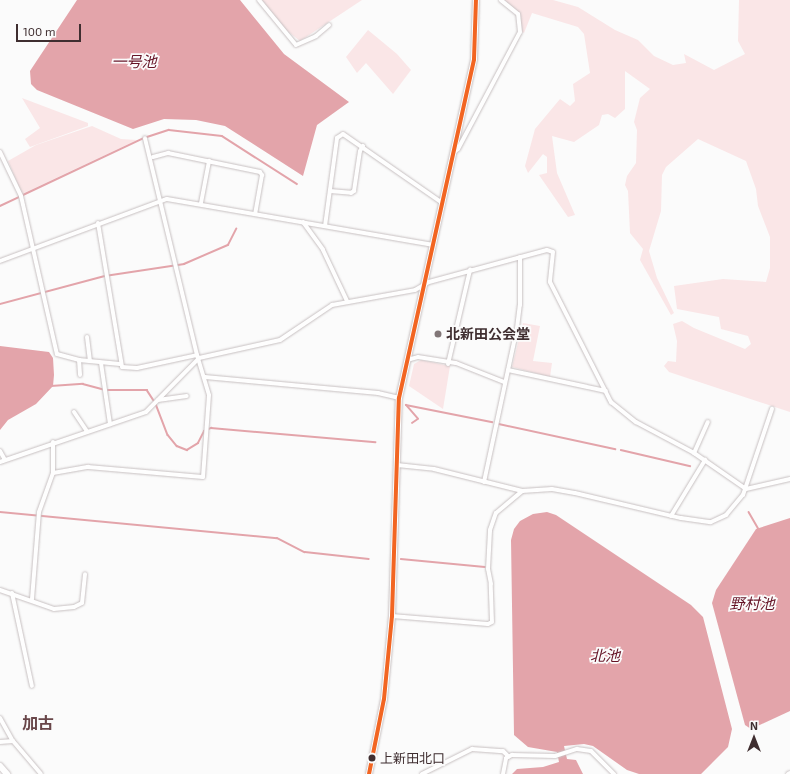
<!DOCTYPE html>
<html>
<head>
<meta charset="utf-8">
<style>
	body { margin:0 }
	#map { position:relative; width:790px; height:774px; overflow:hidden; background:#fbfbfb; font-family:"Exo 2","Noto Sans JP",sans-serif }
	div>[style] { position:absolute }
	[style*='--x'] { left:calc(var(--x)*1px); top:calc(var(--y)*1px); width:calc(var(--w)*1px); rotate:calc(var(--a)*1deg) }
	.green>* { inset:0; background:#fae6e7 }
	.water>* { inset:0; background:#e3a4aa }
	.stream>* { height:1.5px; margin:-0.75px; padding:0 0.75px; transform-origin:0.75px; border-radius:0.75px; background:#e3a4aa }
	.roads { filter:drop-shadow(0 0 1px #c7c0c1) drop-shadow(0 0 1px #c7c0c1) }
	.minor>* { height:4px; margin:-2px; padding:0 2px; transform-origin:2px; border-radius:2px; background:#fefefe }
	.primary>* { height:6px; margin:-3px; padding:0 3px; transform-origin:3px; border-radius:3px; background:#fefefe }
	.bus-1>* { height:4px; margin:-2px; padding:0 2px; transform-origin:2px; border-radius:2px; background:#f26522 }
	.dots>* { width:11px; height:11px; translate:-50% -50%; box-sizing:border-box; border:2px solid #fbfbfb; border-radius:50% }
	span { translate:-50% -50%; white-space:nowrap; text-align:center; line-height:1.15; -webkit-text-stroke:3.5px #fbfbfb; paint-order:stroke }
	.bus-label { font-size:13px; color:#3f2e30 }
	.left { translate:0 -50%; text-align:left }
	.poi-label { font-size:14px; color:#3f2e30; font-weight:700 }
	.water-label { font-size:15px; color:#651225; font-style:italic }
	.quarter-label { font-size:16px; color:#694649; font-weight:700 }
	.north { position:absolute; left:734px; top:718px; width:40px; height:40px; -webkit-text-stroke:3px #fbfbfb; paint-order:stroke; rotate:0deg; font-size:11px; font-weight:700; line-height:16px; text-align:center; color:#3f2e30 }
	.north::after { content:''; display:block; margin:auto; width:14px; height:18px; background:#3f2e30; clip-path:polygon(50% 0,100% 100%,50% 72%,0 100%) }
	.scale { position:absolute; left:16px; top:24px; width:65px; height:18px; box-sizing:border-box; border:2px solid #3f2e30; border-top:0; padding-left:5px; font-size:12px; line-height:14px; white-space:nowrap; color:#3f2e30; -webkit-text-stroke:3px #fbfbfb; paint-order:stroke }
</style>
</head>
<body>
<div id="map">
	<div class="green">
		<i style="clip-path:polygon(262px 0,362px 0,300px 41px,286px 30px)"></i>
		<i style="clip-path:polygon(503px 0,553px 0,578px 7px,615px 30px,638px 40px,654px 56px,673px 65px,686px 63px,684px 54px,714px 70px,745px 54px,738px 41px,739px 0,790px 0,790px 412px,669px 372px,664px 366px,668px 361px,676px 362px,677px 341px,673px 324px,682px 321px,694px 328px,745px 349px,751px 344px,748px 336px,721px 329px,719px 317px,677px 309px,674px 286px,723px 279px,766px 282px,770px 268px,770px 237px,758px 206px,756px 189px,746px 161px,698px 139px,666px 167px,662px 175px,661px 211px,649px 251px,657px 278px,674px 313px,671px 315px,640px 260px,643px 249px,630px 233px,628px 191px,625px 185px,627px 176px,636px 163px,637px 130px,634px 122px,640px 98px,650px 89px,625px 71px,625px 109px,615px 118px,608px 114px,602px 115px,599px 125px,574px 142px,552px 136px,557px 173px,575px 215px,568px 217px,539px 175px,547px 173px,547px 157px,543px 154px,528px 173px,525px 166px,535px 129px,560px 99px,570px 106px,575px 101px,573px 84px,590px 73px,584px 34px,578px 27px,532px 13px,524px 33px,521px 31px,520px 14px)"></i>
		<i style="clip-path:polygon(368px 30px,397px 54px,411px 70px,393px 94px,366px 63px,357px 73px,346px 57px)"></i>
		<i style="clip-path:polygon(22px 98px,88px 123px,88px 126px,30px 147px,25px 139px,40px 128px)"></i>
		<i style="clip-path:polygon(92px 126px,121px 139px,137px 140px,22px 194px,8px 161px,36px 145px)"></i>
		<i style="clip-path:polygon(523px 323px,540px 326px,533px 361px,552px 363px,550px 377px,512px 367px)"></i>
		<i style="clip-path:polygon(421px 360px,450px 366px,443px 409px,409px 386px,414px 364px)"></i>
	</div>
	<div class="water">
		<i style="clip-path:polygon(77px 0,240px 0,284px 54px,349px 102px,317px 125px,303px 176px,225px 126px,196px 120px,164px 119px,133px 129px,37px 90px,31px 84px,30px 71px)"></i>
		<i style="clip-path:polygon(0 346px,49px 352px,53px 358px,54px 375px,53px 386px,36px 404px,8px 420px,0 430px)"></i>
		<i style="clip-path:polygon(547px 512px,556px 515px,691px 605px,703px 617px,732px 729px,728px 747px,701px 774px,639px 774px,627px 770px,593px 746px,584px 744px,564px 746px,567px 759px,576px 760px,583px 774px,512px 774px,517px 769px,543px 767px,559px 762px,557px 752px,528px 747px,514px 735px,511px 540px,514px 529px,520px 521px,533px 514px)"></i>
		<i style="clip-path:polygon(790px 518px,790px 711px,751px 729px,745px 725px,712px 603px,716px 590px,756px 529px)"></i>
	</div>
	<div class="stream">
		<i style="--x:23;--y:195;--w:134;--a:-25.2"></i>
		<i style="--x:144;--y:138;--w:26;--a:-18"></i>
		<i style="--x:169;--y:130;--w:53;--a:6.5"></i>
		<i style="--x:222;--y:136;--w:89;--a:32.6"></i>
		<i style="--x:0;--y:206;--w:21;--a:-25"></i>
		<i style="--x:0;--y:304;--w:109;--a:-14.9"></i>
		<i style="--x:105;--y:276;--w:80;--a:-8.6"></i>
		<i style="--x:184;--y:264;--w:48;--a:-23.4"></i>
		<i style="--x:228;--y:245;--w:18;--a:-63"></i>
		<i style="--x:51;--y:386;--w:32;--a:-4"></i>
		<i style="--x:83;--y:384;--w:20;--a:15"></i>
		<i style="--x:108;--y:390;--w:39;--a:0"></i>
		<i style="--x:147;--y:390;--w:17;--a:57"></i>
		<i style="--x:156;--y:404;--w:33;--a:69"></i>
		<i style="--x:168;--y:435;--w:14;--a:51"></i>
		<i style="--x:177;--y:446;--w:11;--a:22"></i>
		<i style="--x:187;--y:450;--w:13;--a:-32"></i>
		<i style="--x:198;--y:443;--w:13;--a:-63"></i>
		<i style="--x:204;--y:431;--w:8;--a:-23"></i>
		<i style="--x:211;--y:428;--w:165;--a:4.9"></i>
		<i style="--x:412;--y:423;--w:7;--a:-34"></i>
		<i style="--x:418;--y:419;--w:18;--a:-131"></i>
		<i style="--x:406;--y:405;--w:88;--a:11.2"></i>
		<i style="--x:499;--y:424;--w:119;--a:12.2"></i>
		<i style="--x:621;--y:450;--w:71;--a:13.1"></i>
		<i style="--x:0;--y:512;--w:278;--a:5.4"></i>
		<i style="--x:277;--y:538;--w:31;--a:27"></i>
		<i style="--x:305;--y:552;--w:64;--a:6.2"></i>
		<i style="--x:749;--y:512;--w:20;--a:60"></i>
		<i style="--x:401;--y:559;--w:84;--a:5.4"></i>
	</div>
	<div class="roads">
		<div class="minor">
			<i style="--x:259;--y:0;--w:58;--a:50.6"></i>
			<i style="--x:296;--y:45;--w:22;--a:-24"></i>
			<i style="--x:316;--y:36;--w:17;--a:-40"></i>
			<i style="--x:0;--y:152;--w:49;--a:64.5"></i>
			<i style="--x:21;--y:196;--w:162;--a:77.2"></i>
			<i style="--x:57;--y:354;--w:23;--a:15"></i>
			<i style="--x:79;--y:360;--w:41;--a:5.6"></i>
			<i style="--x:453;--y:153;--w:6;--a:-39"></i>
			<i style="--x:458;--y:149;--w:132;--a:-62.1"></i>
			<i style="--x:520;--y:32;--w:18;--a:-96"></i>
			<i style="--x:518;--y:14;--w:22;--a:-141"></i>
			<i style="--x:153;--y:157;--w:16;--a:-15"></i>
			<i style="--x:168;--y:153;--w:94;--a:11.7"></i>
			<i style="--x:260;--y:172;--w:4;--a:56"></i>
			<i style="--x:262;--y:175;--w:39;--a:100"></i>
			<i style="--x:330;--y:191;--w:21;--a:5"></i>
			<i style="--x:351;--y:193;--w:4;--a:-34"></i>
			<i style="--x:354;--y:191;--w:40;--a:-81.5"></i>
			<i style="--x:360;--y:151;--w:6;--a:-59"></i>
			<i style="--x:201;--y:203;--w:43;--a:-79.2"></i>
			<i style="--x:303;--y:222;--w:34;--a:54"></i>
			<i style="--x:323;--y:250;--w:56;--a:64.8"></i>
			<i style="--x:98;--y:223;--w:146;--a:80.5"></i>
			<i style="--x:122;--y:367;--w:15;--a:4"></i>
			<i style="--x:137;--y:368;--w:61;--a:-12.2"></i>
			<i style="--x:325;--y:226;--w:89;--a:-82.2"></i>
			<i style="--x:337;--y:138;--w:7;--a:-34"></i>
			<i style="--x:343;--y:134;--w:119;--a:34.8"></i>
			<i style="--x:0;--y:261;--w:178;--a:-20.4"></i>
			<i style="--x:167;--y:199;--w:269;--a:9.8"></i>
			<i style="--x:87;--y:337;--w:24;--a:83"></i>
			<i style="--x:79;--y:360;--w:15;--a:86"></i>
			<i style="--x:407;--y:360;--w:11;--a:-15"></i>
			<i style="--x:418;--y:357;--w:38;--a:9"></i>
			<i style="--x:456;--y:363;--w:52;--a:21.6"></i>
			<i style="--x:101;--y:363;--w:62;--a:81.6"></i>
			<i style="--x:448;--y:364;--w:97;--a:-76.8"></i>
			<i style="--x:508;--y:370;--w:100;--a:12.1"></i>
			<i style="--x:205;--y:377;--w:174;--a:5.3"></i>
			<i style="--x:378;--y:393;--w:22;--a:13"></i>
			<i style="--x:158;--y:400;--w:29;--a:-8"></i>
			<i style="--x:74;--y:412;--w:23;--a:56"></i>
			<i style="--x:0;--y:451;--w:10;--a:61"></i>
			<i style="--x:694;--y:453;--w:34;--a:-66"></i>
			<i style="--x:0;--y:462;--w:154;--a:-18.9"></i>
			<i style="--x:146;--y:412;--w:76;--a:-45.5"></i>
			<i style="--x:199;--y:358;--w:83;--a:-12.5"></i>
			<i style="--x:280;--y:340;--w:63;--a:-33.9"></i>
			<i style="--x:332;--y:305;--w:84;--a:-10.2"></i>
			<i style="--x:415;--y:290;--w:16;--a:-30"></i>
			<i style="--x:429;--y:282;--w:122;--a:-15.2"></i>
			<i style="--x:547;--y:250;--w:6;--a:18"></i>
			<i style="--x:553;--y:252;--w:30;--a:96"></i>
			<i style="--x:550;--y:282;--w:135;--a:63.1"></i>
			<i style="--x:611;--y:402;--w:32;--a:39"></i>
			<i style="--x:636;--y:422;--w:66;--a:28.1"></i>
			<i style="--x:694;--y:453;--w:63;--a:34.7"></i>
			<i style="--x:397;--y:465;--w:37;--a:6"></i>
			<i style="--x:434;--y:469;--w:91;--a:14"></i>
			<i style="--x:522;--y:491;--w:30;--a:-4"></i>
			<i style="--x:552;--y:489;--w:23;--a:10"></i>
			<i style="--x:575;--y:493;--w:109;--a:13.3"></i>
			<i style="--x:681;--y:518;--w:30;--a:8"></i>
			<i style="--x:711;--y:522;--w:17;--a:-25"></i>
			<i style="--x:726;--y:515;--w:26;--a:-50"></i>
			<i style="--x:743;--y:495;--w:91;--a:-71.4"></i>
			<i style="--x:53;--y:473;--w:31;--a:-90"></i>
			<i style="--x:484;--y:482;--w:157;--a:-77.9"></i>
			<i style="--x:517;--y:328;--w:23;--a:-83"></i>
			<i style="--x:520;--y:305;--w:48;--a:-90"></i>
			<i style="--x:746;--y:489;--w:45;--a:-12.8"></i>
			<i style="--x:671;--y:516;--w:66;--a:-58.7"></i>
			<i style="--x:0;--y:590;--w:57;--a:19.4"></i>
			<i style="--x:54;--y:609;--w:20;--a:-6"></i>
			<i style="--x:74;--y:607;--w:9;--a:-27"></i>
			<i style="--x:82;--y:603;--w:29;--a:-84"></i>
			<i style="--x:12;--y:593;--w:95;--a:77.9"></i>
			<i style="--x:32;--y:599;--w:87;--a:-85.4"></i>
			<i style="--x:39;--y:512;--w:41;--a:-70.3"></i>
			<i style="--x:53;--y:473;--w:36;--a:-10"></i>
			<i style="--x:88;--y:467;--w:115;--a:5"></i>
			<i style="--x:203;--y:477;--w:82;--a:-85.8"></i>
			<i style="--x:209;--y:395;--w:42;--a:-106.7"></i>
			<i style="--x:197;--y:355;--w:223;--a:-103.5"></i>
			<i style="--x:392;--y:616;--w:96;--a:4.8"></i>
			<i style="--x:488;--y:624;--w:4;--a:-27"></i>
			<i style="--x:492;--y:622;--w:38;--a:-92"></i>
			<i style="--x:491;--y:584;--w:15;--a:-101"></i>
			<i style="--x:488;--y:569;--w:39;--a:-87"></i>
			<i style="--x:490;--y:530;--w:18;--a:-71"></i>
			<i style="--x:496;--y:513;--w:34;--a:-40"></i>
			<i style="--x:0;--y:718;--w:26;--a:61"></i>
			<i style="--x:13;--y:741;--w:43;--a:49.7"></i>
			<i style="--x:0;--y:742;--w:13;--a:-4"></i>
			<i style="--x:422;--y:774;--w:56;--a:-26.6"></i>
			<i style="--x:472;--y:749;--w:31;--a:4"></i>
			<i style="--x:503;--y:751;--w:8;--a:45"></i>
			<i style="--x:503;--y:774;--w:16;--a:-79"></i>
			<i style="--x:506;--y:758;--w:7;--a:-27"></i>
			<i style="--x:512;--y:755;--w:43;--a:1.3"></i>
			<i style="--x:555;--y:756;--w:23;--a:-18"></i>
			<i style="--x:577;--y:749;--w:14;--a:8"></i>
			<i style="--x:591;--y:751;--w:33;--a:45"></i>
			<i style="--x:788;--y:774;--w:2;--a:-27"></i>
		</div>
		<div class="primary">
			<i style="--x:0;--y:766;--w:11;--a:49"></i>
			<i style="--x:369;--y:774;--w:76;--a:-78.7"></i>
			<i style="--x:384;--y:699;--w:83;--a:-84.5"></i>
			<i style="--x:392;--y:616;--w:218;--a:-88.2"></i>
			<i style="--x:399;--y:398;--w:347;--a:-77.5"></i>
			<i style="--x:474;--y:59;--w:59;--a:-88.1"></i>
		</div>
	</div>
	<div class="bus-1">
		<i style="--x:369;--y:774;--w:76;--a:-78.7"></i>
		<i style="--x:384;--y:699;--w:83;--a:-84.5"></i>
		<i style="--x:392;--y:616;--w:218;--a:-88.2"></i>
		<i style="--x:399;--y:398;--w:347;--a:-77.5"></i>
		<i style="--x:474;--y:59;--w:59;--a:-88.1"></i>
	</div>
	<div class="dots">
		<i style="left:438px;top:334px;background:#817677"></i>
		<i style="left:372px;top:758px;background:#3f2e30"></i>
	</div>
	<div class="bus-label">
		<span class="left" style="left:380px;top:758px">上新田北口</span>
	</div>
	<div class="poi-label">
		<span class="left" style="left:446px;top:334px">北新田公会堂</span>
	</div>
	<div class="water-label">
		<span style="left:134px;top:62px">一号池</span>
		<span style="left:752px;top:604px">野村池</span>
		<span style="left:605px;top:656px">北池</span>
	</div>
	<div class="quarter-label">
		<span style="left:38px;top:723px">加古</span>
	</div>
	<div class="north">N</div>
	<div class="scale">100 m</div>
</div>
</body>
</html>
